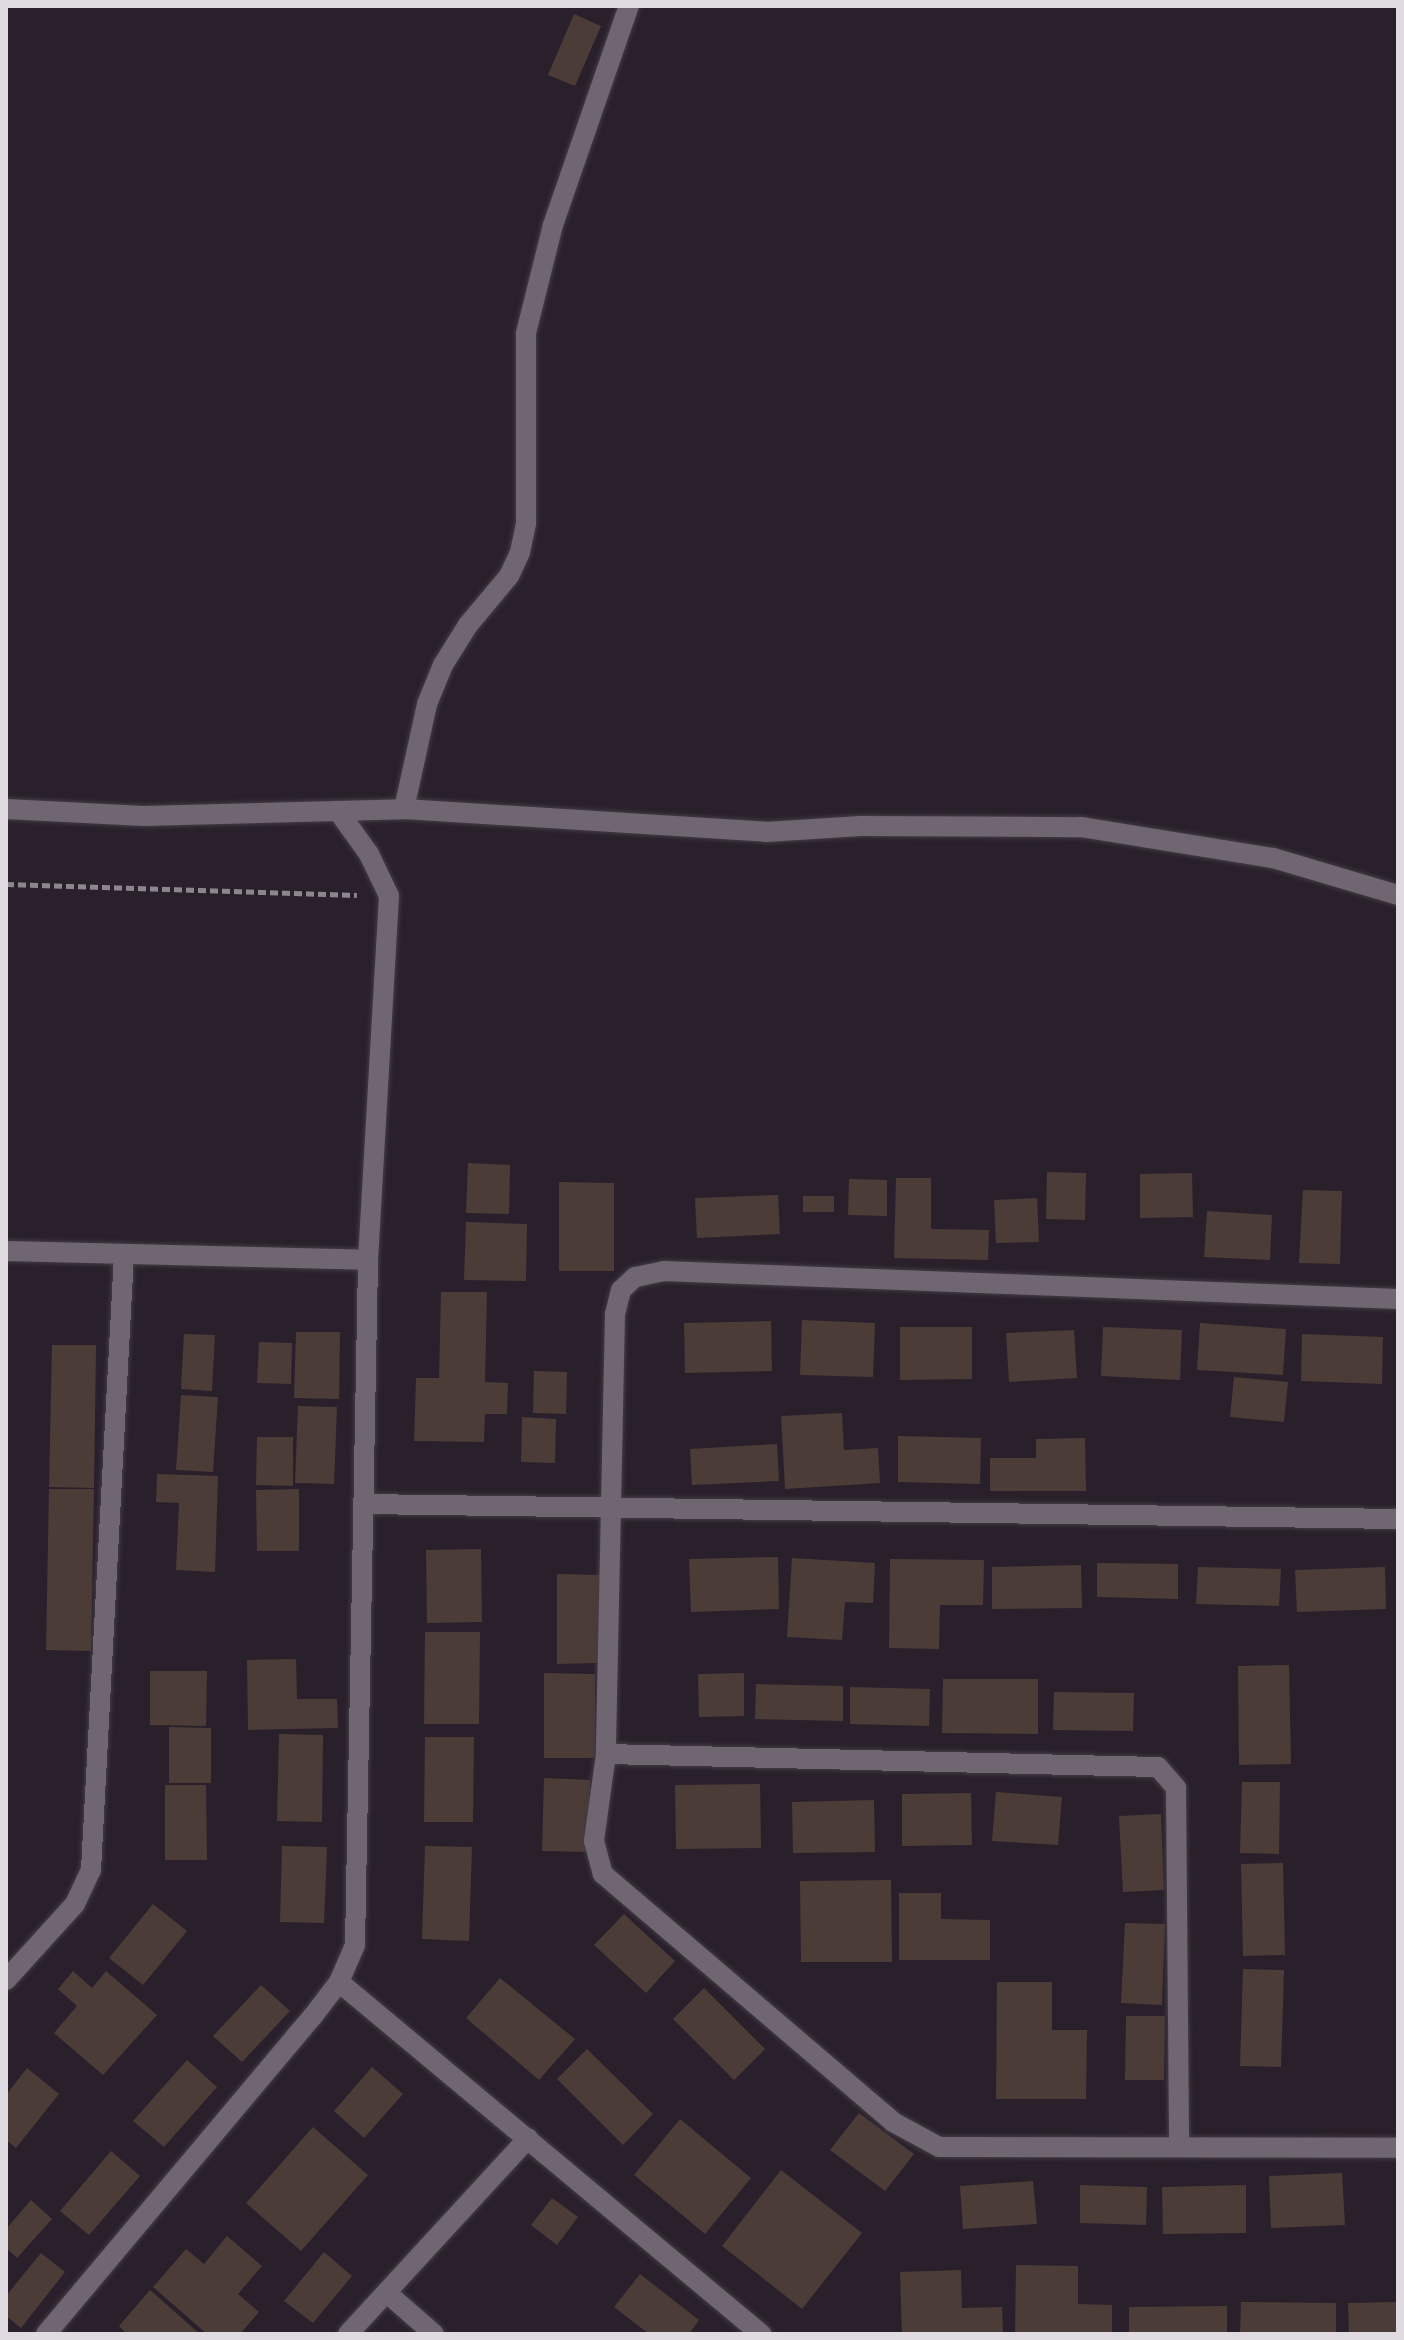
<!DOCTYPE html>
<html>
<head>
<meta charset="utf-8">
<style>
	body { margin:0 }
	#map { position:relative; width:1404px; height:2340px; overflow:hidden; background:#29202b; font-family:Signika,sans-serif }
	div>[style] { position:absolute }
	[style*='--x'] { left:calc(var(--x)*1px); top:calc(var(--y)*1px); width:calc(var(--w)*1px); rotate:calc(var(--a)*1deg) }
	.building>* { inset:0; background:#4c3c38 }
	.path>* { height:5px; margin-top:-2.5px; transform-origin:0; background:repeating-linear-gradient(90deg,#8d868f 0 8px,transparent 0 12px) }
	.roads { filter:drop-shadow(0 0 2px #433c44) drop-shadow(0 0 2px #433c44) }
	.minor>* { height:20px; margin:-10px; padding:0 10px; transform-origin:10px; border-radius:10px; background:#706672 }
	span { translate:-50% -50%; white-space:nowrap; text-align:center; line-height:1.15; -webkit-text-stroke:7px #201721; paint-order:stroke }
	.frame { position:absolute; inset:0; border:8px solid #e0dae1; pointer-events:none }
</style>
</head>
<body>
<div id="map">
	<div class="building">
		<i style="clip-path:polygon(574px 14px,601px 26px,575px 86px,548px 75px)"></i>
		<i style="clip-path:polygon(468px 1163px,510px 1165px,509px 1214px,466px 1213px)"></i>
		<i style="clip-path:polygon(1047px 1172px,1086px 1173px,1085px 1220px,1046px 1219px)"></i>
		<i style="clip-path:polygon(1192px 1173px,1193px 1217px,1140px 1218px,1140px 1174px)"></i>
		<i style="clip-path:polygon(896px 1178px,931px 1178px,931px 1229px,989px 1230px,988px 1260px,894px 1258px)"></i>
		<i style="clip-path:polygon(849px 1179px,887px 1180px,887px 1216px,848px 1215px)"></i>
		<i style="clip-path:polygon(559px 1182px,614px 1183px,614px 1271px,559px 1271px)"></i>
		<i style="clip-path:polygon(1303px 1190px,1342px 1191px,1340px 1264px,1299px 1263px)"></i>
		<i style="clip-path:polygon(778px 1195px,780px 1234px,697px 1238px,695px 1198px)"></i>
		<i style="clip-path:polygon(803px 1196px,834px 1196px,834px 1212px,803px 1212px)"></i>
		<i style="clip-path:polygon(1037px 1198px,1039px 1242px,996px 1243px,994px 1200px)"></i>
		<i style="clip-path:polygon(1207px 1211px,1272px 1215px,1270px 1260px,1204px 1257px)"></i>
		<i style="clip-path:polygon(466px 1222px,527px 1224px,526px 1281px,464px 1280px)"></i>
		<i style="clip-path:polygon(441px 1292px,487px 1292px,485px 1382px,508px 1383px,507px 1414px,485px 1414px,484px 1442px,414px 1441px,416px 1378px,439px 1378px)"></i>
		<i style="clip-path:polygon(802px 1320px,875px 1323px,873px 1377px,800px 1375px)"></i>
		<i style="clip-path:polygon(771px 1321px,772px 1371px,685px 1373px,684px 1323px)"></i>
		<i style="clip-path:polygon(1200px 1323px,1286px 1329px,1283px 1375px,1197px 1370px)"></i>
		<i style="clip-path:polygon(900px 1327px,972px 1327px,972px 1379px,900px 1380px)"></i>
		<i style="clip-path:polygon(1103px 1327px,1182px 1330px,1180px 1380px,1101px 1376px)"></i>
		<i style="clip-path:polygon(1074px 1330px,1077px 1378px,1009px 1382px,1006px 1333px)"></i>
		<i style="clip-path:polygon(296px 1332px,340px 1332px,339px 1399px,294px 1398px)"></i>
		<i style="clip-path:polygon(184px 1334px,215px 1335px,212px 1391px,181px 1389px)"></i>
		<i style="clip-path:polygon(1302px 1334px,1383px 1337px,1382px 1384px,1301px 1381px)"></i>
		<i style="clip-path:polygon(259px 1342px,292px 1343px,291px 1384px,257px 1383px)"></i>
		<i style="clip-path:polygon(52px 1345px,96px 1345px,94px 1488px,49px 1487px)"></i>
		<i style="clip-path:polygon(534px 1371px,567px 1372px,566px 1414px,533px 1413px)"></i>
		<i style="clip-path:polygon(1234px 1377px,1288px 1382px,1284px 1422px,1230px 1417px)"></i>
		<i style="clip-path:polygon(181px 1395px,218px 1397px,213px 1472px,176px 1470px)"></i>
		<i style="clip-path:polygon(298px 1406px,337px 1407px,334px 1484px,295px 1483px)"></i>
		<i style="clip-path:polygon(842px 1413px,844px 1450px,878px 1448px,880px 1483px,785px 1489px,781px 1416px)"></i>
		<i style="clip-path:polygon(522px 1417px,556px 1419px,555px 1463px,521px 1462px)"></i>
		<i style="clip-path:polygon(898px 1436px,981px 1438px,980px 1484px,898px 1482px)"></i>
		<i style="clip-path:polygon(257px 1437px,293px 1437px,293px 1486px,256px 1485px)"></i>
		<i style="clip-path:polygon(1085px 1438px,1086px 1491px,990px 1491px,990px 1458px,1036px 1458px,1036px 1439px)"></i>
		<i style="clip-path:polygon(777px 1444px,779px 1481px,692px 1485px,690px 1449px)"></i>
		<i style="clip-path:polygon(157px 1474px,218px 1476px,215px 1572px,176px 1570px,179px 1503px,156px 1502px)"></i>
		<i style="clip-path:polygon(49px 1489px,94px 1489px,91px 1651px,46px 1650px)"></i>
		<i style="clip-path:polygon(299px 1489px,299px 1551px,257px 1551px,256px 1490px)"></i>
		<i style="clip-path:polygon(481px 1549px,482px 1622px,427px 1623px,426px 1550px)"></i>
		<i style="clip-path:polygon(778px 1557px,779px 1609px,691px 1612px,689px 1559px)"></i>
		<i style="clip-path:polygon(792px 1558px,875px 1563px,873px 1603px,845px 1602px,842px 1640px,787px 1637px)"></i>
		<i style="clip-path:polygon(890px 1559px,984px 1560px,983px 1605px,940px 1605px,939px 1649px,889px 1648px)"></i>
		<i style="clip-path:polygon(1097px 1563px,1178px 1564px,1178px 1599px,1097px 1597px)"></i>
		<i style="clip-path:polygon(1081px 1565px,1082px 1608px,992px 1609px,992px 1567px)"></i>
		<i style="clip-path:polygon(1198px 1567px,1281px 1569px,1279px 1606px,1196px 1604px)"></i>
		<i style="clip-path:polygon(1385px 1567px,1386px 1609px,1297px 1612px,1295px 1570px)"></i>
		<i style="clip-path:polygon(557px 1574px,600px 1575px,599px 1663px,557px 1664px)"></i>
		<i style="clip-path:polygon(425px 1632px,480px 1632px,479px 1724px,424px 1724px)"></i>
		<i style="clip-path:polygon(296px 1659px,297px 1699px,337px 1699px,338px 1728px,248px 1730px,247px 1660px)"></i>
		<i style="clip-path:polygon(1289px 1665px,1291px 1764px,1239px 1765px,1238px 1666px)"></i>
		<i style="clip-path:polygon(150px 1671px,207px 1671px,206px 1726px,150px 1725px)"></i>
		<i style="clip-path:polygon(544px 1673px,595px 1674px,595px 1758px,544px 1758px)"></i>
		<i style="clip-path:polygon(744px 1673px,744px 1716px,699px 1717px,698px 1674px)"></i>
		<i style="clip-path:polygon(943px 1679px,1038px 1679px,1038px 1734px,942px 1733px)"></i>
		<i style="clip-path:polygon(756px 1684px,843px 1686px,843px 1721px,755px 1719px)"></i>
		<i style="clip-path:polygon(850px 1687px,930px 1689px,929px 1726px,850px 1724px)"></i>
		<i style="clip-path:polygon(1054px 1692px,1134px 1693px,1133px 1731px,1053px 1730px)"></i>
		<i style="clip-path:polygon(169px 1727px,211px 1728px,211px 1783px,169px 1783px)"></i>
		<i style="clip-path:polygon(279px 1734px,323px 1735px,322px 1822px,277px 1821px)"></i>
		<i style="clip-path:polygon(425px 1737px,474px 1737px,473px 1822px,424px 1822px)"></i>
		<i style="clip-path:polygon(544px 1778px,590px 1780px,588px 1852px,542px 1851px)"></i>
		<i style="clip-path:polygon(1242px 1782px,1280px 1782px,1279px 1854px,1240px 1853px)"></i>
		<i style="clip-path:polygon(760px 1784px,761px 1848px,676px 1849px,675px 1785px)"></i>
		<i style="clip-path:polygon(165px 1785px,206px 1785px,207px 1860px,165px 1860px)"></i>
		<i style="clip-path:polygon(996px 1792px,1062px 1797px,1058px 1845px,992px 1841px)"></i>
		<i style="clip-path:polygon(971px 1793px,972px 1845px,902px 1846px,902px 1794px)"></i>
		<i style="clip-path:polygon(874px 1800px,875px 1852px,793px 1853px,792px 1802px)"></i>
		<i style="clip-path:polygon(1161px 1814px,1164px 1890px,1123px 1892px,1119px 1816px)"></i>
		<i style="clip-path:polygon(282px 1846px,327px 1847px,324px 1923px,280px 1922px)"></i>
		<i style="clip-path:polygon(425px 1846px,472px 1847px,469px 1941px,422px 1939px)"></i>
		<i style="clip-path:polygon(1283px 1863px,1285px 1955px,1243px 1956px,1241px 1864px)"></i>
		<i style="clip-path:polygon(891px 1880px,892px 1962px,801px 1962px,800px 1881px)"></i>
		<i style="clip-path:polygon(899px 1893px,941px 1893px,941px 1919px,990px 1920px,990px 1960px,899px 1960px)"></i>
		<i style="clip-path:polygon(153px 1904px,187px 1931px,143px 1985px,109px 1958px)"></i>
		<i style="clip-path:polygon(624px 1914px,675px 1961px,646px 1993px,594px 1945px)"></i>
		<i style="clip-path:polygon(1125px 1923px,1165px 1924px,1162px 2005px,1121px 2003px)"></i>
		<i style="clip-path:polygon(1243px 1969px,1284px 1970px,1281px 2067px,1240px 2066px)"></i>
		<i style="clip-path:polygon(73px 1971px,92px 1988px,106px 1971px,157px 2015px,103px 2075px,54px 2033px,77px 2006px,58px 1989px)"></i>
		<i style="clip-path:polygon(500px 1978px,575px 2039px,539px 2080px,466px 2018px)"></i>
		<i style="clip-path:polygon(997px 1982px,1052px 1982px,1052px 2030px,1087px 2030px,1086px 2099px,996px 2099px)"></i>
		<i style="clip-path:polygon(261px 1985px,290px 2011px,242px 2062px,213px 2036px)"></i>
		<i style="clip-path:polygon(704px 1988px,765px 2049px,734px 2080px,673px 2019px)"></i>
		<i style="clip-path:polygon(1126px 2016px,1165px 2016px,1164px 2080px,1125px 2080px)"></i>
		<i style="clip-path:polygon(587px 2049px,653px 2114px,623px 2145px,557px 2079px)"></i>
		<i style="clip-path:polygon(187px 2060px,217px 2087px,164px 2147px,133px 2121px)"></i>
		<i style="clip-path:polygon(372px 2067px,403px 2094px,364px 2138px,334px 2111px)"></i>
		<i style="clip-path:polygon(27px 2068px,59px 2094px,16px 2148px,6px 2140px,6px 2095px)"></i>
		<i style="clip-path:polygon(859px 2113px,914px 2154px,885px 2191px,830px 2150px)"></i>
		<i style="clip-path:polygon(680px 2119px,751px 2178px,705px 2234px,634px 2175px)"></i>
		<i style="clip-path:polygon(313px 2127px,368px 2175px,301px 2251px,246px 2203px)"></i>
		<i style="clip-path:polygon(111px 2151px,140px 2176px,89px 2235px,60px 2211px)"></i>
		<i style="clip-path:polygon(781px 2170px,862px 2233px,802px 2309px,722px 2246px)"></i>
		<i style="clip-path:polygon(1342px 2173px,1345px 2225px,1271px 2228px,1269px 2176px)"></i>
		<i style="clip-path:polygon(1033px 2181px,1037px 2224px,963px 2229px,960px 2186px)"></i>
		<i style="clip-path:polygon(1080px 2185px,1147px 2187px,1146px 2225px,1080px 2223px)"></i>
		<i style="clip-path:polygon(1246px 2185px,1246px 2233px,1163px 2234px,1162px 2187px)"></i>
		<i style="clip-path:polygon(552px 2198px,578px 2217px,557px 2245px,531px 2225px)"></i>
		<i style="clip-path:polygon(31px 2200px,52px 2219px,17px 2258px,6px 2248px,6px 2229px)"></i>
		<i style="clip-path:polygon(227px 2236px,262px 2266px,238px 2294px,259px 2312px,240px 2334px,207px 2334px,153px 2287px,186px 2249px,204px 2264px)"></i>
		<i style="clip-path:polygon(324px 2252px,352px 2276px,313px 2323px,284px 2301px)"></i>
		<i style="clip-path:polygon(41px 2253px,65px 2272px,21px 2328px,6px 2316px,6px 2296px)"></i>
		<i style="clip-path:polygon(1016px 2265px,1078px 2266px,1078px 2304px,1112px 2305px,1112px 2334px,1015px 2334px)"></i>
		<i style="clip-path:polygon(961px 2270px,962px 2308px,1002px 2307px,1003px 2334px,902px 2334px,900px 2272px)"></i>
		<i style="clip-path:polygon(640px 2274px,699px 2320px,689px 2334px,649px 2334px,614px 2307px)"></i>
		<i style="clip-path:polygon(150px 2290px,200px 2334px,127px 2334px,119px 2326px)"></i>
		<i style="clip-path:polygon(1241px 2302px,1336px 2303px,1336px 2334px,1240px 2334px)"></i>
		<i style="clip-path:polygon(1397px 2302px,1398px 2334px,1349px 2334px,1348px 2303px)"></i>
		<i style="clip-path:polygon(1227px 2306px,1227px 2334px,1129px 2334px,1129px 2307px)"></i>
	</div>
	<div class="path">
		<i style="--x:6;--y:884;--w:351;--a:1.8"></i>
	</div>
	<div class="roads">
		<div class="minor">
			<i style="--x:6;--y:809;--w:138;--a:2.9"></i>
			<i style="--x:144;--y:816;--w:260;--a:-1.5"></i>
			<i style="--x:404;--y:809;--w:363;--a:3.6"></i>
			<i style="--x:766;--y:832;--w:95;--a:-3.6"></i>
			<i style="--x:861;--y:826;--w:220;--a:0.3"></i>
			<i style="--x:1081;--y:827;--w:194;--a:9.2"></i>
			<i style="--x:1273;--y:858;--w:130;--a:16.5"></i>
			<i style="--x:404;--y:809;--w:107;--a:-77.6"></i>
			<i style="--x:427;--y:704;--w:42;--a:-67.7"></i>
			<i style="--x:443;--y:665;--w:47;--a:-58"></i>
			<i style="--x:468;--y:625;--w:64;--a:-50.1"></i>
			<i style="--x:509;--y:576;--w:26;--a:-65"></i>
			<i style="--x:520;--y:552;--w:30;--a:-78"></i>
			<i style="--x:526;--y:523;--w:190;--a:-90"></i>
			<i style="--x:526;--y:333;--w:111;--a:-76"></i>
			<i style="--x:553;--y:225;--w:232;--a:-70.9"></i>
			<i style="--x:6;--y:1251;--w:362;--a:1.4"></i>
			<i style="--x:1398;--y:1299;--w:735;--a:-177.82"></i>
			<i style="--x:664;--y:1271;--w:30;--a:168"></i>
			<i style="--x:635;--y:1277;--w:19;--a:137"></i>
			<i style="--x:621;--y:1290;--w:25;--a:104"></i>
			<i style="--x:615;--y:1314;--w:440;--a:91.2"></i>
			<i style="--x:606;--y:1754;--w:88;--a:97.9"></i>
			<i style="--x:594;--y:1841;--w:34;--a:75"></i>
			<i style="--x:603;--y:1874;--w:382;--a:40.5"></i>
			<i style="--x:893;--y:2122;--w:52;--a:28.5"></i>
			<i style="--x:939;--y:2147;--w:459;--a:0.1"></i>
			<i style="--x:363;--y:1504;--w:1035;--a:0.83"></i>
			<i style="--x:606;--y:1754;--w:552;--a:1.35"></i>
			<i style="--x:1158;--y:1767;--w:28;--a:49"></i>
			<i style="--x:1176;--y:1788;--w:359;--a:89.5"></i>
			<i style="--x:6;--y:1980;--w:103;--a:-47.8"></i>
			<i style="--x:75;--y:1904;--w:38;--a:-65"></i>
			<i style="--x:91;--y:1870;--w:617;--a:-86.93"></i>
			<i style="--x:339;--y:1982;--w:550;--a:39.83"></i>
			<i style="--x:387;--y:2293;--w:62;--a:41.1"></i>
			<i style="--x:46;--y:2334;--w:415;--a:-50"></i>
			<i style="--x:313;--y:2016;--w:43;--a:-52.6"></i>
			<i style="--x:339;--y:1982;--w:40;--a:-66.6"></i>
			<i style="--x:355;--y:1945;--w:685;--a:-88.91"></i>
			<i style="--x:368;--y:1260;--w:365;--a:-86.7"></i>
			<i style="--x:389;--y:896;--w:47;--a:-115.5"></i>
			<i style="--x:369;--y:854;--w:53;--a:-125.8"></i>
			<i style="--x:348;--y:2334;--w:266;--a:-47.4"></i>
		</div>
	</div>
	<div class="frame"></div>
</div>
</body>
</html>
